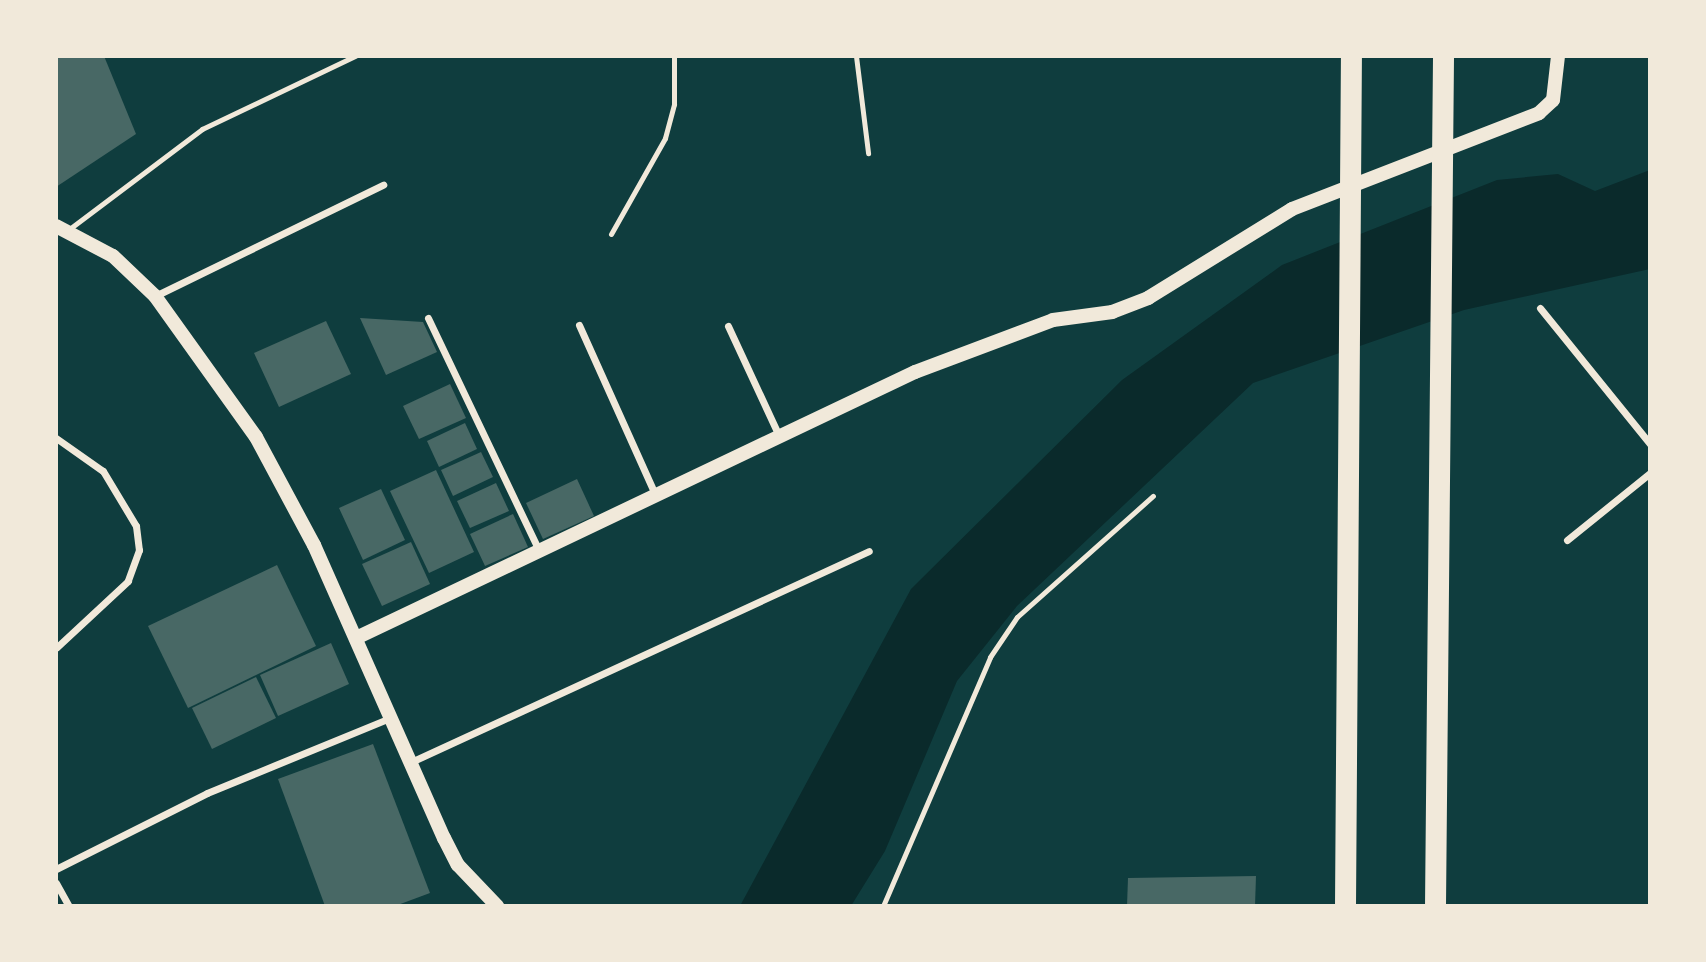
<!DOCTYPE html>
<html>
<head>
<meta charset="utf-8">
<style>
	body { margin:0 }
	#map { position:relative; width:1706px; height:962px; overflow:hidden; background:#0f3d3e; font-family:Jost,sans-serif }
	div>[style] { position:absolute }
	[style*='--x'] { left:calc(var(--x)*1px); top:calc(var(--y)*1px); width:calc(var(--w)*1px); rotate:calc(var(--a)*1deg) }
	.water>* { inset:0; background:#0a2a2b }
	.building>* { inset:0; background:#486865 }
	.service>* { height:5px; margin:-2.5px; padding:0 2.5px; transform-origin:2.5px; border-radius:2.5px; background:#f1e9da }
	.minor>* { height:7px; margin:-3.5px; padding:0 3.5px; transform-origin:3.5px; border-radius:3.5px; background:#f1e9da }
	.secondary>* { height:14px; margin:-7px; padding:0 7px; transform-origin:7px; border-radius:7px; background:#f1e9da }
	.motorway>* { height:21px; margin:-10.5px; padding:0 10.5px; transform-origin:10.5px; border-radius:10.5px; background:#f1e9da }
	span { translate:-50% -50%; white-space:nowrap; text-align:center; line-height:1.15; -webkit-text-stroke:5px #f1e9da; paint-order:stroke }
	.frame { position:absolute; inset:0; border:58px solid #f1e9da; pointer-events:none }
</style>
</head>
<body>
<div id="map">
	<div class="water">
		<i style="clip-path:polygon(1650px 170px,1650px 269px,1464px 310px,1253px 383px,1017px 606px,957px 681px,885px 851px,851px 906px,740px 906px,911px 589px,1122px 380px,1282px 265px,1497px 180px,1558px 174px,1595px 191px)"></i>
	</div>
	<div class="building">
		<i style="clip-path:polygon(56px 56px,104px 56px,136px 134px,56px 187px)"></i>
		<i style="clip-path:polygon(360px 318px,423px 322px,437px 352px,386px 375px)"></i>
		<i style="clip-path:polygon(326px 321px,351px 374px,279px 407px,254px 353px)"></i>
		<i style="clip-path:polygon(450px 384px,466px 418px,419px 439px,403px 406px)"></i>
		<i style="clip-path:polygon(465px 423px,477px 449px,439px 467px,427px 441px)"></i>
		<i style="clip-path:polygon(481px 452px,493px 477px,453px 496px,441px 470px)"></i>
		<i style="clip-path:polygon(436px 470px,474px 552px,429px 573px,390px 491px)"></i>
		<i style="clip-path:polygon(577px 479px,594px 516px,543px 539px,526px 503px)"></i>
		<i style="clip-path:polygon(496px 483px,509px 511px,470px 528px,457px 501px)"></i>
		<i style="clip-path:polygon(381px 489px,405px 540px,363px 560px,339px 508px)"></i>
		<i style="clip-path:polygon(513px 514px,528px 547px,485px 566px,470px 534px)"></i>
		<i style="clip-path:polygon(411px 542px,430px 584px,382px 606px,362px 564px)"></i>
		<i style="clip-path:polygon(277px 565px,316px 646px,188px 708px,148px 626px)"></i>
		<i style="clip-path:polygon(331px 643px,349px 684px,278px 716px,260px 675px)"></i>
		<i style="clip-path:polygon(256px 677px,276px 718px,212px 749px,192px 708px)"></i>
		<i style="clip-path:polygon(373px 744px,430px 893px,395px 906px,325px 906px,278px 779px)"></i>
		<i style="clip-path:polygon(1256px 876px,1255px 906px,1127px 906px,1128px 878px)"></i>
	</div>
	<div class="service">
		<i style="--x:856;--y:56;--w:98;--a:82.9"></i>
		<i style="--x:68;--y:230;--w:168;--a:-37"></i>
		<i style="--x:202;--y:129;--w:170;--a:-25.5"></i>
		<i style="--x:611;--y:234;--w:110;--a:-60.6"></i>
		<i style="--x:665;--y:138;--w:35;--a:-75"></i>
		<i style="--x:674;--y:104;--w:48;--a:-90"></i>
		<i style="--x:883;--y:906;--w:271;--a:-66.7"></i>
		<i style="--x:990;--y:657;--w:48;--a:-56"></i>
		<i style="--x:1017;--y:617;--w:182;--a:-41.7"></i>
	</div>
	<div class="minor">
		<i style="--x:155;--y:296;--w:254;--a:-26"></i>
		<i style="--x:1540;--y:308;--w:175;--a:51"></i>
		<i style="--x:428;--y:318;--w:258;--a:64.5"></i>
		<i style="--x:579;--y:325;--w:188;--a:65.8"></i>
		<i style="--x:728;--y:326;--w:121;--a:65.1"></i>
		<i style="--x:56;--y:438;--w:57;--a:35.1"></i>
		<i style="--x:103;--y:471;--w:64;--a:59"></i>
		<i style="--x:136;--y:526;--w:24;--a:83"></i>
		<i style="--x:139;--y:550;--w:33;--a:110"></i>
		<i style="--x:128;--y:581;--w:98;--a:137.1"></i>
		<i style="--x:1567;--y:540;--w:107;--a:-38.9"></i>
		<i style="--x:411;--y:762;--w:504;--a:-24.74"></i>
		<i style="--x:56;--y:869;--w:169;--a:-26.7"></i>
		<i style="--x:207;--y:793;--w:198;--a:-22.3"></i>
		<i style="--x:56;--y:883;--w:26;--a:61"></i>
	</div>
	<div class="secondary">
		<i style="--x:56;--y:226;--w:64;--a:27.8"></i>
		<i style="--x:113;--y:256;--w:58;--a:43.6"></i>
		<i style="--x:155;--y:296;--w:173;--a:54.4"></i>
		<i style="--x:256;--y:437;--w:123;--a:61.8"></i>
		<i style="--x:314;--y:545;--w:321;--a:66.1"></i>
		<i style="--x:444;--y:838;--w:30;--a:63"></i>
		<i style="--x:458;--y:865;--w:57;--a:46.4"></i>
		<i style="--x:356;--y:638;--w:619;--a:-25.45"></i>
		<i style="--x:915;--y:372;--w:147;--a:-20.6"></i>
		<i style="--x:1053;--y:320;--w:60;--a:-7.7"></i>
		<i style="--x:1112;--y:312;--w:39;--a:-21"></i>
		<i style="--x:1148;--y:298;--w:169;--a:-31.7"></i>
		<i style="--x:1292;--y:209;--w:265;--a:-21.2"></i>
		<i style="--x:1539;--y:113;--w:19;--a:-43"></i>
		<i style="--x:1553;--y:100;--w:44;--a:-83.5"></i>
	</div>
	<div class="motorway">
		<i style="--x:1345;--y:906;--w:850;--a:-89.6"></i>
		<i style="--x:1435;--y:906;--w:850;--a:-89.46"></i>
	</div>
	<div class="frame"></div>
</div>
</body>
</html>
